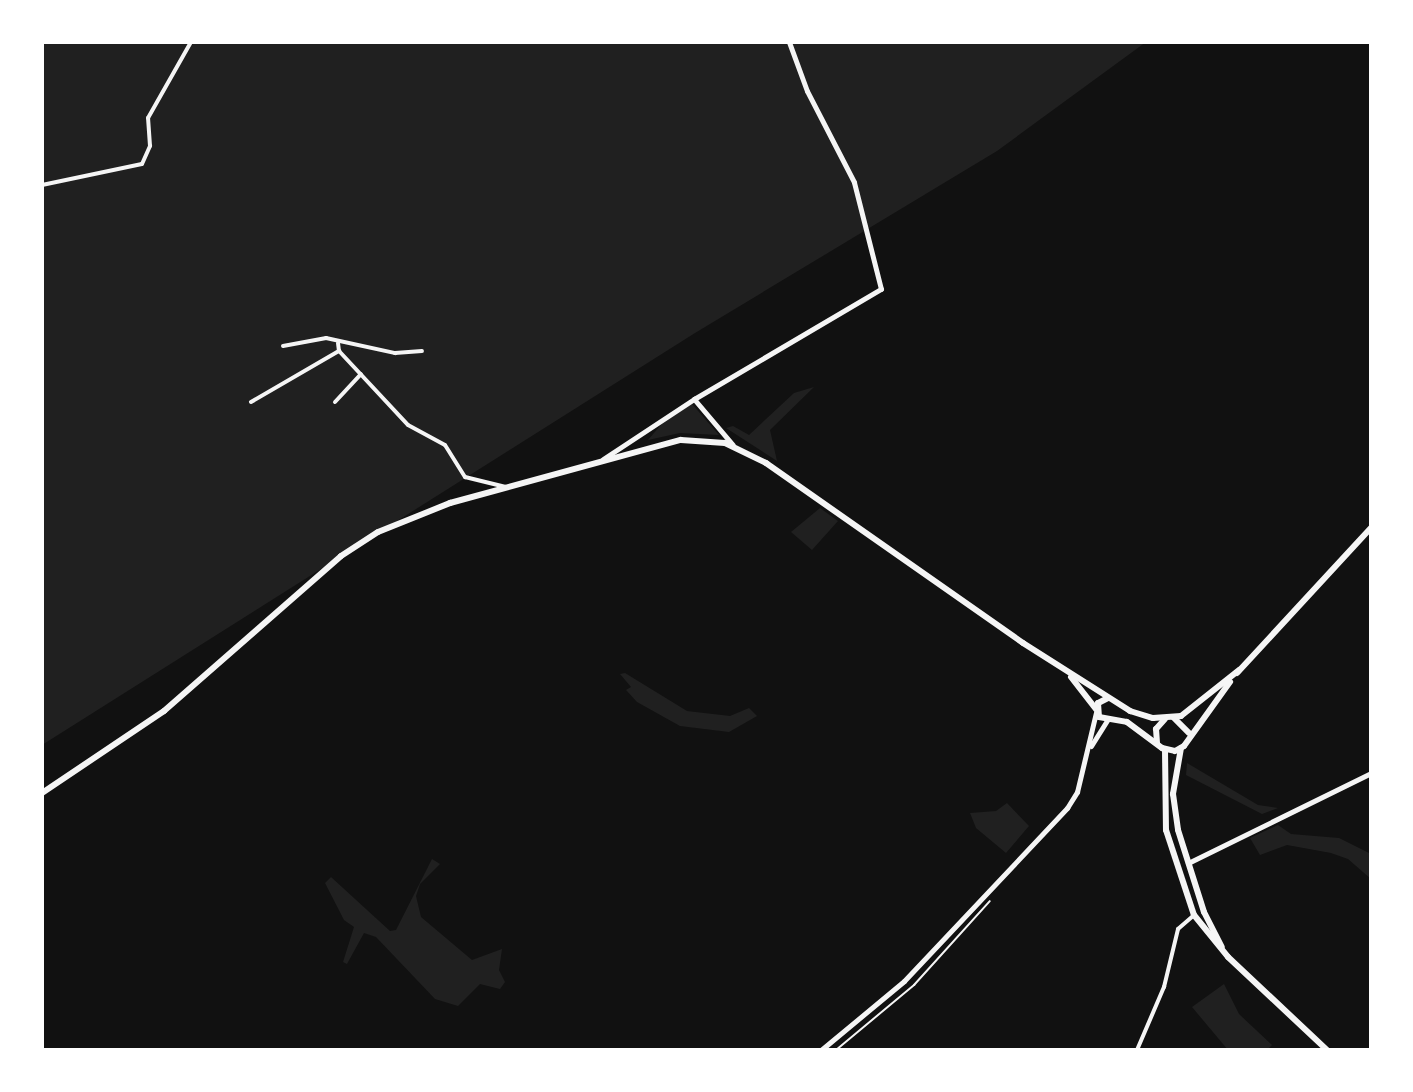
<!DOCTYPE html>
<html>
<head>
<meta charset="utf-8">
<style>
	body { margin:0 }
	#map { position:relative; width:1413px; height:1092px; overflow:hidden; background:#111; font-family:Manrope,sans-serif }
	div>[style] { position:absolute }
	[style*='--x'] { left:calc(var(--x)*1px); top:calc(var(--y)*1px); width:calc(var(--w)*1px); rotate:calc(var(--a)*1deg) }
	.green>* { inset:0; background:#202020 }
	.path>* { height:2px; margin:-1px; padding:0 1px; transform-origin:1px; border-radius:1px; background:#f5f5f5 }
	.minor>* { height:4px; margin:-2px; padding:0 2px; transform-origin:2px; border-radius:2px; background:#f5f5f5 }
	.tertiary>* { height:5px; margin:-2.5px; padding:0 2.5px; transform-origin:2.5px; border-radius:2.5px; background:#f5f5f5 }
	.secondary>* { height:6px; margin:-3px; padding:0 3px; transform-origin:3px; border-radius:3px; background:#f5f5f5 }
	.primary>* { height:6px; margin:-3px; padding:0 3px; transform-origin:3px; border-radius:3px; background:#f5f5f5 }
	span { translate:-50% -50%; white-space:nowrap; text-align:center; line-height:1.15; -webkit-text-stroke:6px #fff; paint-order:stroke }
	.frame { position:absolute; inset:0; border:44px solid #fff; pointer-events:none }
</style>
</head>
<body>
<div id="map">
	<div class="green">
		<i style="clip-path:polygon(42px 42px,1146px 42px,997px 151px,695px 333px,42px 745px)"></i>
		<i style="clip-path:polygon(814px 387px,770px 430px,777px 461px,726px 428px,733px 426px,749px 435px,794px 393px)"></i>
		<i style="clip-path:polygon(692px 404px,719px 435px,680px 433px,648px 440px,666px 419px)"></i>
		<i style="clip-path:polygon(820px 508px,838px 521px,812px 550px,791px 532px)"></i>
		<i style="clip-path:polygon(625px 673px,687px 711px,730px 716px,749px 708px,757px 716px,729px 732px,680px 726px,637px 702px,626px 690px,631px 687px,620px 674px)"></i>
		<i style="clip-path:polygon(1187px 763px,1258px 805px,1278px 808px,1262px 814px,1186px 775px)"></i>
		<i style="clip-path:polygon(1007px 803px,1029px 826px,1006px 853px,976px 828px,970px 813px,996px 811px)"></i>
		<i style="clip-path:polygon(1278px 825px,1291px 834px,1339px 838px,1371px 854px,1371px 879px,1348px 859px,1331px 853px,1287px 845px,1260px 855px,1250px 838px)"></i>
		<i style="clip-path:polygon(432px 859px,440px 864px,420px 884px,416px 896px,421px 917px,472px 960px,502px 949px,499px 970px,505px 982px,500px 989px,480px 984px,458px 1006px,435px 999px,376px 937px,364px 933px,347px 964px,343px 962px,354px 927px,344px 920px,325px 883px,331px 877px,390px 931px,396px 930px)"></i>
		<i style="clip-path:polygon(1224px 984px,1239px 1014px,1272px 1045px,1267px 1050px,1228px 1050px,1192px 1007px)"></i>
	</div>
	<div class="path">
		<i style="--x:836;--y:1050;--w:102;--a:-39.8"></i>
		<i style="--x:914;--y:985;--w:113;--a:-47.9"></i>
	</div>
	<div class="minor">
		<i style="--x:42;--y:185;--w:102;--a:-11.9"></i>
		<i style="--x:142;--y:164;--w:20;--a:-66"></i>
		<i style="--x:150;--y:146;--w:28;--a:-94"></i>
		<i style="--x:148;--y:118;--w:87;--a:-60.5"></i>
		<i style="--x:338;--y:343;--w:8;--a:83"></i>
		<i style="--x:339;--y:351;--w:101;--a:47"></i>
		<i style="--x:408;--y:425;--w:42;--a:28.4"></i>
		<i style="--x:445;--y:445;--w:38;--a:58"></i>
		<i style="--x:465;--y:477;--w:42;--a:13.7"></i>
		<i style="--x:283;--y:346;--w:44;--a:-10.5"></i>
		<i style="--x:326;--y:338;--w:71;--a:12.3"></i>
		<i style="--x:395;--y:353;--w:27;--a:-4"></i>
		<i style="--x:251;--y:402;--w:102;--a:-30.1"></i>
		<i style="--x:335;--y:402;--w:38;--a:-47"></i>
		<i style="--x:1137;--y:1050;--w:69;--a:-66.8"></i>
		<i style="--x:1164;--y:987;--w:60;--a:-76.4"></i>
		<i style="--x:1178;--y:929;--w:21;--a:-41"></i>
	</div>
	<div class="tertiary">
		<i style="--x:694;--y:399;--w:60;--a:49.7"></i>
		<i style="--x:603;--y:459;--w:109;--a:-33.4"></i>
		<i style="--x:694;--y:399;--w:217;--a:-30.5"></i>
		<i style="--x:881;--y:289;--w:110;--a:-104.2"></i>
		<i style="--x:854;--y:182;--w:102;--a:-117.3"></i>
		<i style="--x:807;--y:91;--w:52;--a:-110.2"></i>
		<i style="--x:1091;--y:746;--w:31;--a:-58"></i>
		<i style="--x:1188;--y:863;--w:204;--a:-26.2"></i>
		<i style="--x:821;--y:1050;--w:108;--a:-39.7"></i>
		<i style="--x:904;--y:981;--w:238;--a:-46.7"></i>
		<i style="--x:1067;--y:808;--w:19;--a:-58"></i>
		<i style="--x:1077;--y:792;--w:82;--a:-76.6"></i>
	</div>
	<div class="secondary">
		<i style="--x:1181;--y:748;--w:47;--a:99.9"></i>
		<i style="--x:1173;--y:794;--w:36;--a:82"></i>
		<i style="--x:1178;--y:830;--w:86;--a:72.4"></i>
		<i style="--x:1204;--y:912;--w:39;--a:63"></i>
		<i style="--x:1165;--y:750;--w:80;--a:89.3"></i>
		<i style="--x:1166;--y:830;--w:89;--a:71.8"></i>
		<i style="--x:1194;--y:915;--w:54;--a:51"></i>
		<i style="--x:1228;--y:957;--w:136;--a:43.2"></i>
	</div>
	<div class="primary">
		<i style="--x:1237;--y:673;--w:197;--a:-47.3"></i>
		<i style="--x:1071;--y:677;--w:41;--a:52"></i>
		<i style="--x:1108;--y:698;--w:11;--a:153"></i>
		<i style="--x:1098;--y:703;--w:14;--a:86"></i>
		<i style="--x:1099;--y:717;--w:28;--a:10"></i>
		<i style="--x:1127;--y:722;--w:44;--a:36.6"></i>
		<i style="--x:1162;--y:748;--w:13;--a:13"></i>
		<i style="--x:1175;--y:751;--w:10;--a:-29"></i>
		<i style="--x:1184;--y:746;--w:79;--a:-54.3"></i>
		<i style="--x:1174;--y:718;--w:21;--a:45"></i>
		<i style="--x:1157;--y:743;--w:14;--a:-94"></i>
		<i style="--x:1156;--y:729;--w:13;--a:-48"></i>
		<i style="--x:42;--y:793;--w:147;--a:-33.9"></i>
		<i style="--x:164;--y:711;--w:235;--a:-41.2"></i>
		<i style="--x:341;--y:556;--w:44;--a:-33"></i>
		<i style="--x:378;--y:532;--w:78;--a:-21.9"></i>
		<i style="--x:450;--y:503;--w:239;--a:-15.3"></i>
		<i style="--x:681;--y:440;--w:44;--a:3.9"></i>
		<i style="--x:725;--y:443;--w:46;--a:26"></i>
		<i style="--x:766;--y:463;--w:314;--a:35"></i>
		<i style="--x:1023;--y:643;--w:127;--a:32.4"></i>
		<i style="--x:1130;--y:711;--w:24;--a:17"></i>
		<i style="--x:1153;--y:718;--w:28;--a:-4"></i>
		<i style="--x:1181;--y:716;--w:74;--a:-38.4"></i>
	</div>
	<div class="frame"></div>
</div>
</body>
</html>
